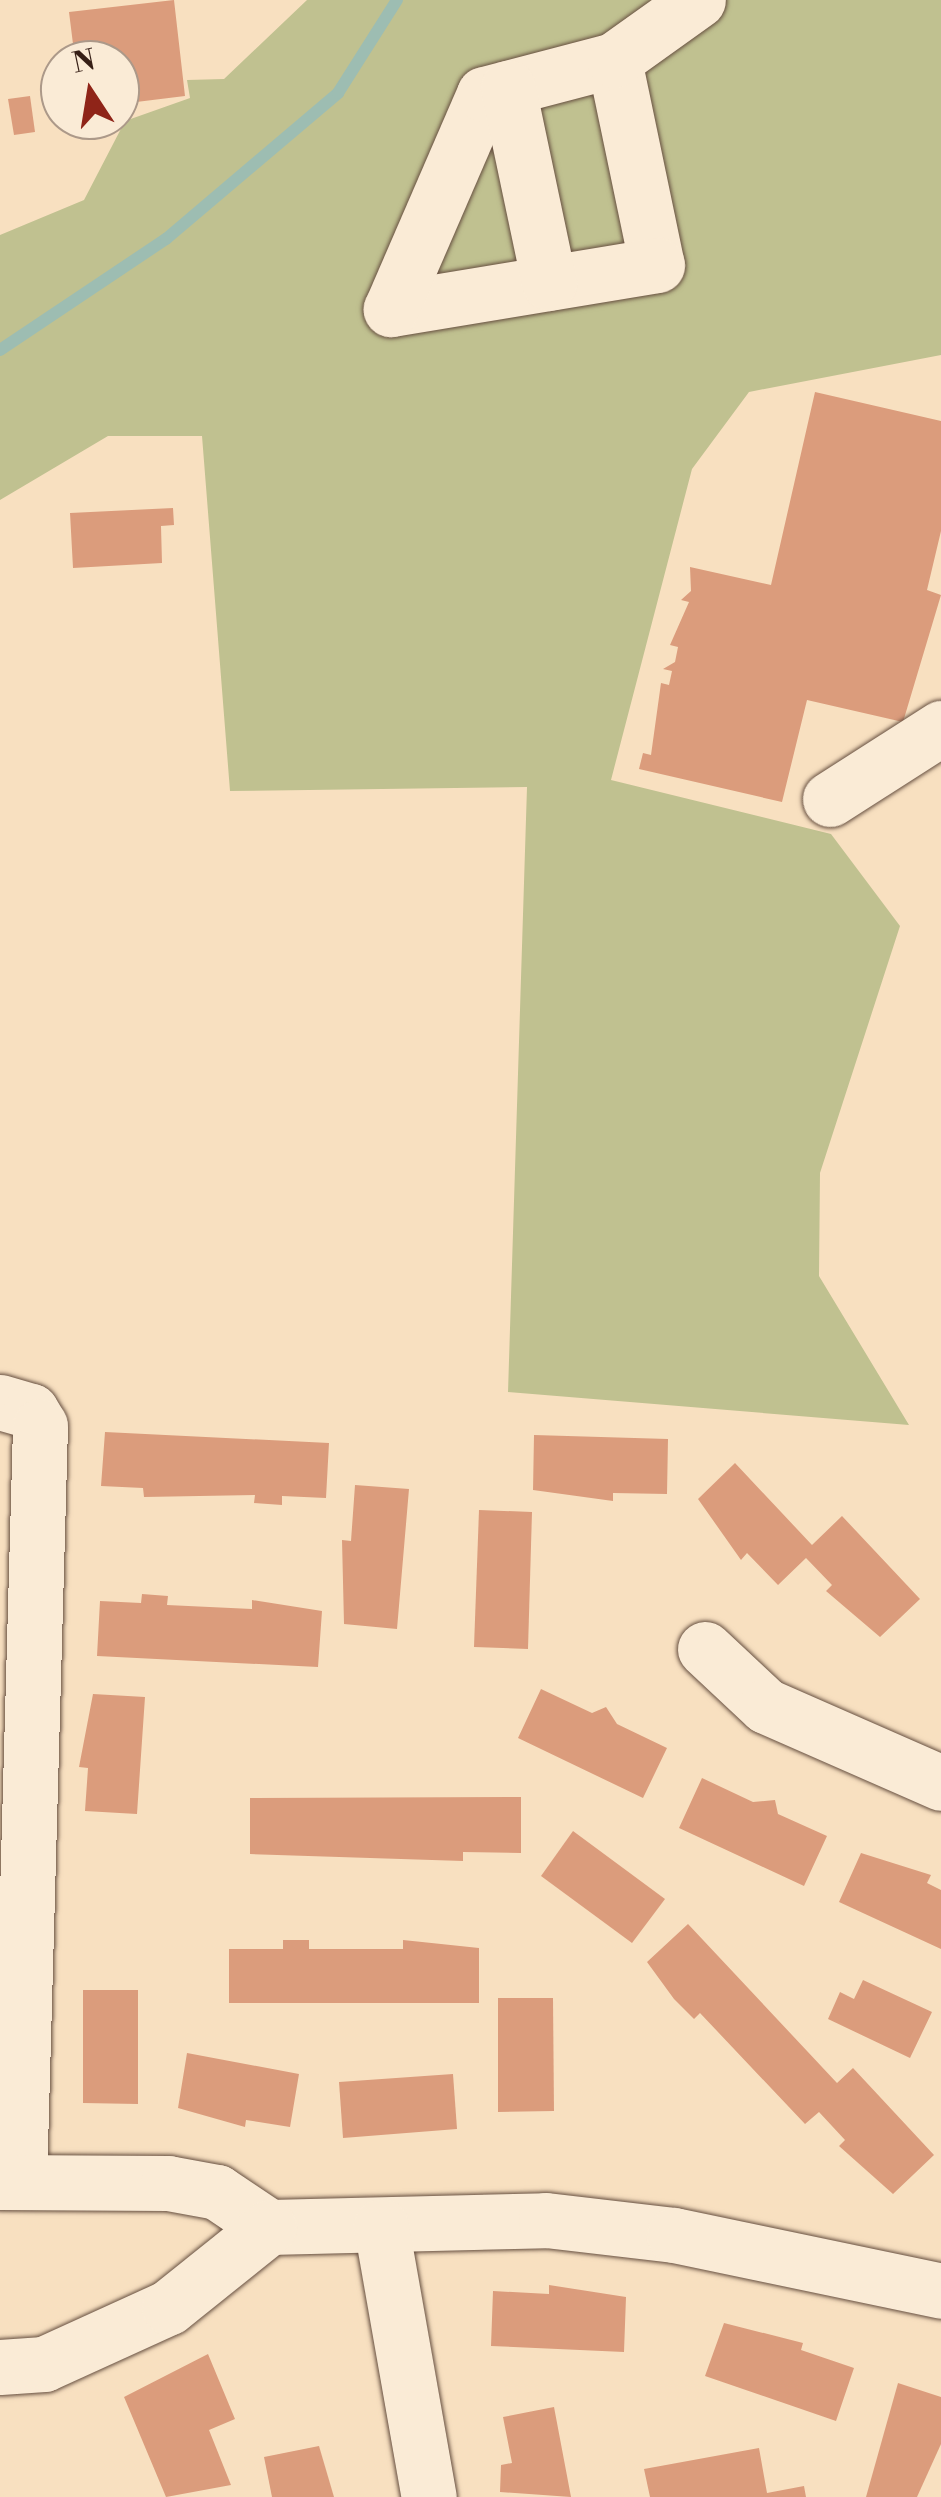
<!DOCTYPE html>
<html>
<head>
<meta charset="utf-8">
<style>
	body { margin:0 }
	#map { position:relative; width:941px; height:2497px; overflow:hidden; background:#f8e0c0; font-family:"Libre Bodoni",serif }
	div>[style] { position:absolute }
	[style*='--x'] { left:calc(var(--x)*1px); top:calc(var(--y)*1px); width:calc(var(--w)*1px); rotate:calc(var(--a)*1deg) }
	.green>* { inset:0; background:#c0c190 }
	.stream>* { height:12px; margin:-6px; padding:0 6px; transform-origin:6px; border-radius:6px; background:#9dbdb2 }
	.building>* { inset:0; background:#db9c7c }
	.roads { filter:drop-shadow(0 0 2px #664f40) drop-shadow(0 0 2px #664f40) }
	.minor>* { height:55px; margin:-27.5px; padding:0 27.5px; transform-origin:27.5px; border-radius:27.5px; background:#faebd6 }
	span { translate:-50% -50%; white-space:nowrap; text-align:center; line-height:1.15; -webkit-text-stroke:8px #faebd6; paint-order:stroke }
	.north { position:absolute; left:40px; top:40px; width:100px; height:100px; box-sizing:border-box; background:#faebd6; border:2px solid #ac9989; border-radius:50%; rotate:348deg; font-size:28px; font-weight:700; line-height:40px; text-align:center; color:#361f16 }
	.north::after { content:''; display:block; margin:auto; width:35px; height:45px; background:#8f2418; clip-path:polygon(50% 0,100% 100%,50% 72%,0 100%) }
</style>
</head>
<body>
<div id="map">
	<div class="green">
		<i style="clip-path:polygon(307px 0,941px 0,941px 355px,749px 392px,692px 469px,611px 780px,831px 834px,900px 926px,820px 1173px,819px 1276px,909px 1425px,508px 1392px,527px 787px,230px 791px,202px 436px,108px 436px,0 500px,0 235px,84px 200px,125px 121px,190px 98px,187px 80px,224px 79px)"></i>
	</div>
	<div class="stream">
		<i style="--x:0;--y:350;--w:200;--a:-33.8"></i>
		<i style="--x:166;--y:239;--w:226;--a:-40.3"></i>
		<i style="--x:338;--y:93;--w:110;--a:-57.6"></i>
	</div>
	<div class="building">
		<i style="clip-path:polygon(174px 0,185px 96px,120px 104px,120px 60px,75px 60px,69px 12px)"></i>
		<i style="clip-path:polygon(30px 96px,35px 132px,14px 135px,8px 99px)"></i>
		<i style="clip-path:polygon(815px 392px,941px 421px,941px 531px,927px 590px,941px 595px,903px 722px,807px 700px,782px 802px,639px 769px,643px 753px,651px 755px,661px 683px,669px 685px,672px 671px,663px 669px,675px 662px,678px 647px,670px 645px,689px 602px,681px 600px,691px 591px,690px 567px,771px 585px)"></i>
		<i style="clip-path:polygon(173px 508px,174px 525px,161px 526px,162px 563px,73px 568px,70px 513px)"></i>
		<i style="clip-path:polygon(105px 1432px,329px 1443px,326px 1498px,282px 1496px,282px 1505px,254px 1503px,255px 1495px,144px 1497px,143px 1488px,101px 1486px)"></i>
		<i style="clip-path:polygon(534px 1435px,668px 1439px,667px 1494px,613px 1493px,613px 1501px,533px 1490px)"></i>
		<i style="clip-path:polygon(735px 1463px,812px 1545px,842px 1516px,920px 1599px,880px 1637px,826px 1591px,832px 1585px,806px 1558px,778px 1585px,747px 1553px,741px 1560px,698px 1499px)"></i>
		<i style="clip-path:polygon(355px 1485px,409px 1489px,397px 1629px,344px 1624px,342px 1540px,351px 1541px)"></i>
		<i style="clip-path:polygon(479px 1510px,532px 1512px,528px 1649px,474px 1647px)"></i>
		<i style="clip-path:polygon(142px 1594px,168px 1596px,167px 1605px,252px 1609px,252px 1600px,322px 1611px,318px 1667px,97px 1656px,100px 1601px,141px 1603px)"></i>
		<i style="clip-path:polygon(541px 1689px,592px 1713px,606px 1707px,617px 1724px,667px 1748px,643px 1798px,518px 1738px)"></i>
		<i style="clip-path:polygon(93px 1694px,145px 1697px,137px 1814px,85px 1811px,88px 1768px,79px 1767px)"></i>
		<i style="clip-path:polygon(702px 1778px,753px 1802px,775px 1800px,778px 1814px,827px 1836px,804px 1886px,679px 1828px)"></i>
		<i style="clip-path:polygon(521px 1797px,521px 1853px,463px 1852px,463px 1861px,250px 1854px,250px 1798px)"></i>
		<i style="clip-path:polygon(573px 1831px,665px 1899px,632px 1943px,541px 1876px)"></i>
		<i style="clip-path:polygon(861px 1853px,931px 1875px,927px 1883px,941px 1890px,941px 1949px,839px 1902px)"></i>
		<i style="clip-path:polygon(688px 1924px,837px 2083px,853px 2068px,934px 2155px,893px 2194px,839px 2146px,845px 2140px,819px 2112px,805px 2124px,700px 2013px,694px 2019px,674px 1999px,647px 1962px)"></i>
		<i style="clip-path:polygon(283px 1940px,309px 1940px,309px 1949px,403px 1949px,403px 1940px,479px 1948px,479px 2003px,229px 2003px,229px 1949px,283px 1949px)"></i>
		<i style="clip-path:polygon(863px 1980px,932px 2012px,910px 2058px,828px 2019px,840px 1992px,854px 1999px)"></i>
		<i style="clip-path:polygon(83px 1990px,138px 1990px,138px 2104px,83px 2103px)"></i>
		<i style="clip-path:polygon(498px 1998px,553px 1998px,554px 2111px,498px 2112px)"></i>
		<i style="clip-path:polygon(187px 2053px,299px 2074px,290px 2127px,246px 2120px,245px 2127px,178px 2108px)"></i>
		<i style="clip-path:polygon(453px 2074px,457px 2129px,343px 2138px,339px 2082px)"></i>
		<i style="clip-path:polygon(549px 2285px,626px 2297px,624px 2352px,491px 2346px,493px 2291px,549px 2294px)"></i>
		<i style="clip-path:polygon(724px 2323px,803px 2343px,801px 2350px,854px 2368px,836px 2421px,705px 2376px)"></i>
		<i style="clip-path:polygon(208px 2354px,235px 2419px,209px 2430px,231px 2485px,166px 2497px,124px 2397px)"></i>
		<i style="clip-path:polygon(898px 2383px,941px 2397px,941px 2444px,917px 2497px,866px 2497px)"></i>
		<i style="clip-path:polygon(554px 2407px,571px 2497px,500px 2492px,501px 2465px,512px 2463px,503px 2417px)"></i>
		<i style="clip-path:polygon(319px 2446px,334px 2497px,272px 2497px,264px 2457px)"></i>
		<i style="clip-path:polygon(759px 2448px,767px 2493px,804px 2486px,806px 2497px,650px 2497px,644px 2469px)"></i>
	</div>
	<div class="roads">
		<div class="minor">
			<i style="--x:614;--y:60;--w:209;--a:78.2"></i>
			<i style="--x:657;--y:265;--w:270;--a:170.6"></i>
			<i style="--x:391;--y:309;--w:234;--a:-66.6"></i>
			<i style="--x:484;--y:94;--w:134;--a:-14.7"></i>
			<i style="--x:614;--y:60;--w:103;--a:-35.5"></i>
			<i style="--x:508;--y:88;--w:199;--a:78.1"></i>
			<i style="--x:830;--y:799;--w:132;--a:-32.6"></i>
			<i style="--x:0;--y:1402;--w:32;--a:16"></i>
			<i style="--x:31;--y:1411;--w:17;--a:59"></i>
			<i style="--x:40;--y:1426;--w:756;--a:91.59"></i>
			<i style="--x:705;--y:1649;--w:83;--a:43.1"></i>
			<i style="--x:766;--y:1706;--w:191;--a:23.7"></i>
			<i style="--x:0;--y:2182;--w:168;--a:0.3"></i>
			<i style="--x:168;--y:2183;--w:50;--a:10.4"></i>
			<i style="--x:217;--y:2192;--w:63;--a:33.9"></i>
			<i style="--x:269;--y:2227;--w:277;--a:-1.4"></i>
			<i style="--x:546;--y:2220;--w:129;--a:6.7"></i>
			<i style="--x:674;--y:2235;--w:273;--a:11.8"></i>
			<i style="--x:381;--y:2226;--w:275;--a:80"></i>
			<i style="--x:0;--y:2367;--w:44;--a:-3.9"></i>
			<i style="--x:44;--y:2364;--w:137;--a:-24.5"></i>
			<i style="--x:169;--y:2307;--w:128;--a:-38.7"></i>
		</div>
	</div>
	<div class="north">N</div>
</div>
</body>
</html>
